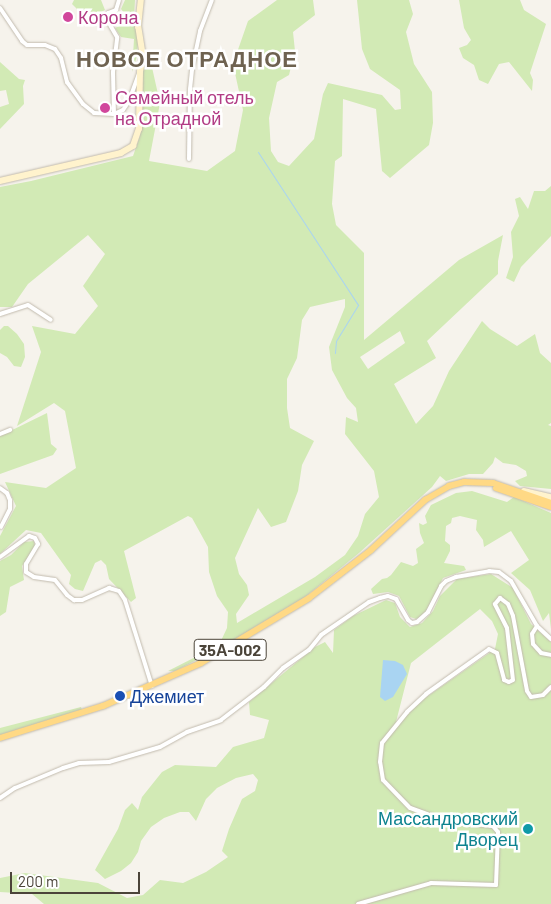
<!DOCTYPE html>
<html>
<head>
<meta charset="utf-8">
<style>
	body { margin:0 }
	#map { position:relative; width:551px; height:904px; overflow:hidden; background:#f6f3ec; font-family:Barlow,sans-serif }
	div>[style] { position:absolute }
	[style*='--x'] { left:calc(var(--x)*1px); top:calc(var(--y)*1px); width:calc(var(--w)*1px); rotate:calc(var(--a)*1deg) }
	.green>* { inset:0; background:#d2eab5 }
	.water>* { inset:0; background:#a9d4f2 }
	.stream>* { height:1px; margin:-0.5px; padding:0 0.5px; transform-origin:0.5px; border-radius:0.5px; background:#a9d4f2 }
	.roads { filter:drop-shadow(0 0 1px #c2bbae) drop-shadow(0 0 1px #c2bbae) }
	.minor>* { height:4px; margin:-2px; padding:0 2px; transform-origin:2px; border-radius:2px; background:#fff }
	.secondary>* { height:5.5px; margin:-2.75px; padding:0 2.75px; transform-origin:2.75px; border-radius:2.75px; background:#fff3cd }
	.trunk>* { height:6px; margin:-3px; padding:0 3px; transform-origin:3px; border-radius:3px; background:#ffd985 }
	.dots>* { width:14px; height:14px; translate:-50% -50%; box-sizing:border-box; border:2px solid #fff; border-radius:50% }
	span { translate:-50% -50%; white-space:nowrap; text-align:center; line-height:1.15; -webkit-text-stroke:5px #fff; paint-order:stroke }
	.shield-label span { padding:1px 4px; background:#fff; border:1px solid; border-radius:4px; -webkit-text-stroke-width:0 }
	.shield-label { font-size:16px; color:#4b4439; font-weight:700 }
	.hotel-label { font-size:18px; color:#b23c85 }
	.left { translate:0 -50%; text-align:left }
	.transit-label { font-size:18px; color:#164399 }
	.culture-label { font-size:18px; color:#0d838f }
	.right { translate:-100% -50%; text-align:right }
	.district-label { font-size:22px; color:#6e6250; font-weight:700; letter-spacing:1px }
	.scale { position:absolute; left:10px; top:872px; width:130px; height:22px; box-sizing:border-box; border:2px solid #4b4439; border-top:0; padding-left:6px; font-size:15px; line-height:18px; white-space:nowrap; color:#4b4439; -webkit-text-stroke:4px #fff; paint-order:stroke }
</style>
</head>
<body>
<div id="map">
	<div class="green">
		<i style="clip-path:polygon(74px 0,101px 0,105px 10px,97px 14px,82px 14px,72px 4px)"></i>
		<i style="clip-path:polygon(125px 0,135px 0,134px 18px,138px 39px,137px 56px,132px 72px,134px 39px,121px 37px,115px 28px,126px 23px,125px 14px,121px 9px)"></i>
		<i style="clip-path:polygon(evenodd,277px 0,313px 0,315px 15px,293px 32px,295px 51px,289px 75px,277px 82px,269px 118px,271px 151px,278px 162px,289px 166px,314px 139px,323px 94px,328px 83px,382px 95px,395px 110px,401px 109px,400px 90px,370px 69px,362px 49px,357px 0,409px 0,413px 14px,406px 32px,414px 64px,432px 92px,433px 123px,429px 145px,390px 178px,382px 171px,376px 109px,343px 99px,342px 156px,335px 161px,332px 204px,336px 225px,364px 253px,364px 340px,459px 260px,503px 235px,498px 261px,498px 274px,427px 341px,436px 358px,394px 384px,416px 424px,433px 406px,449px 371px,482px 321px,490px 329px,517px 346px,535px 334px,540px 353px,551px 363px,551px 423px,548px 425px,551px 426px,551px 489px,520px 486px,515px 481px,527px 476px,526px 471px,516px 465px,503px 463px,495px 457px,493px 463px,483px 474px,469px 474px,446px 481px,440px 476px,432px 487px,359px 553px,305px 597px,222px 647px,175px 671px,168px 671px,219px 645px,227px 628px,228px 612px,217px 596px,209px 572px,208px 547px,192px 518px,188px 516px,124px 551px,136px 598px,131px 602px,109px 579px,106px 565px,101px 560px,95px 563px,83px 591px,75px 589px,69px 584px,71px 575px,41px 533px,26px 530px,0 554px,0 536px,16px 506px,5px 482px,46px 488px,76px 468px,65px 411px,54px 403px,17px 426px,41px 352px,32px 326px,75px 334px,98px 306px,83px 286px,105px 254px,88px 235px,28px 284px,12px 307px,0 307px,0 187px,31px 181px,133px 156px,140px 136px,141px 76px,149px 54px,160px 103px,149px 161px,207px 171px,235px 151px,243px 110px,233px 64px,248px 21px,277px 0,345px 299px,345px 307px,329px 347px,332px 370px,347px 398px,356px 408px,358px 422px,346px 417px,345px 434px,374px 471px,379px 497px,365px 514px,358px 536px,345px 555px,315px 577px,237px 623px,236px 614px,249px 595px,247px 585px,239px 574px,235px 558px,258px 508px,271px 527px,286px 522px,298px 491px,302px 465px,314px 441px,290px 428px,287px 408px,287px 379px,297px 358px,302px 320px,310px 307px,345px 299px,277px 0,400px 331px,405px 343px,368px 369px,360px 357px,400px 331px)"></i>
		<i style="clip-path:polygon(459px 0,520px 0,524px 10px,546px 24px,530px 73px,533px 80px,532px 91px,509px 62px,499px 64px,488px 84px,479px 80px,474px 65px,463px 58px,459px 48px,467px 45px,471px 40px,464px 28px)"></i>
		<i style="clip-path:polygon(0 62px,19px 79px,25px 80px,23px 86px,24px 104px,0 129px,0 107px,9px 104px,6px 90px,0 91px)"></i>
		<i style="clip-path:polygon(551px 186px,551px 236px,521px 267px,514px 282px,506px 278px,513px 257px,511px 232px,519px 216px,515px 199px,520px 197px,528px 209px,534px 191px,545px 191px)"></i>
		<i style="clip-path:polygon(4px 326px,8px 326px,17px 334px,24px 344px,25px 357px,21px 367px,14px 366px,7px 357px,0 353px,0 330px)"></i>
		<i style="clip-path:polygon(47px 413px,51px 444px,57px 449px,53px 455px,0 474px,0 436px)"></i>
		<i style="clip-path:polygon(472px 491px,507px 502px,514px 497px,551px 513px,551px 629px,549px 613px,543px 621px,530px 590px,511px 573px,529px 560px,511px 531px,484px 547px,483px 540px,476px 530px,477px 520px,460px 516px,452px 518px,451px 523px,446px 526px,445px 541px,450px 545px,450px 551px,444px 563px,464px 566px,466px 570px,443px 578px,426px 612px,420px 617px,416px 619px,410px 617px,399px 596px,388px 592px,373px 594px,371px 589px,382px 579px,387px 578px,391px 575px,401px 562px,413px 566px,418px 563px,416px 549px,424px 543px,420px 533px,419px 523px,423px 525px,427px 523px,425px 516px,431px 505px,456px 493px)"></i>
		<i style="clip-path:polygon(34px 541px,35px 547px,22px 566px,24px 580px,10px 587px,6px 612px,0 616px,0 561px,11px 555px,24px 542px)"></i>
		<i style="clip-path:polygon(evenodd,491px 574px,513px 588px,531px 624px,551px 642px,551px 904px,44px 904px,32px 894px,0 892px,0 878px,25px 873px,98px 883px,127px 898px,143px 895px,160px 880px,183px 883px,206px 872px,228px 857px,222px 851px,229px 829px,242px 799px,255px 791px,258px 780px,253px 774px,236px 778px,217px 788px,206px 799px,196px 821px,189px 812px,180px 812px,164px 818px,151px 827px,141px 841px,138px 852px,131px 863px,121px 871px,105px 879px,95px 870px,118px 829px,125px 810px,132px 803px,138px 810px,142px 797px,162px 772px,175px 765px,216px 767px,233px 747px,264px 738px,269px 720px,250px 715px,249px 702px,315px 647px,325px 642px,333px 653px,334px 630px,353px 616px,386px 600px,395px 603px,400px 617px,410px 627px,422px 623px,433px 611px,440px 596px,457px 579px,491px 574px,480px 609px,492px 621px,498px 634px,495px 649px,418px 703px,396px 722px,411px 663px,480px 609px)"></i>
		<i style="clip-path:polygon(81px 707px,82px 710px,0 736px,0 728px)"></i>
	</div>
	<div class="water">
		<i style="clip-path:polygon(383px 660px,395px 661px,403px 665px,407px 674px,393px 697px,385px 701px,380px 697px)"></i>
	</div>
	<div class="stream">
		<i style="--x:258;--y:152;--w:183;--a:56.8"></i>
		<i style="--x:358;--y:305;--w:42;--a:121.4"></i>
		<i style="--x:336;--y:341;--w:12;--a:95"></i>
	</div>
	<div class="roads">
		<div class="minor">
			<i style="--x:0;--y:8;--w:40;--a:56"></i>
			<i style="--x:22;--y:41;--w:6;--a:39"></i>
			<i style="--x:27;--y:45;--w:18;--a:0"></i>
			<i style="--x:45;--y:45;--w:11;--a:22"></i>
			<i style="--x:55;--y:49;--w:11;--a:56"></i>
			<i style="--x:61;--y:58;--w:25;--a:76"></i>
			<i style="--x:67;--y:82;--w:27;--a:54"></i>
			<i style="--x:83;--y:104;--w:14;--a:39"></i>
			<i style="--x:94;--y:113;--w:20;--a:3"></i>
			<i style="--x:114;--y:114;--w:10;--a:-24"></i>
			<i style="--x:123;--y:110;--w:11;--a:-56"></i>
			<i style="--x:129;--y:101;--w:29;--a:-70"></i>
			<i style="--x:114;--y:114;--w:42;--a:-91.4"></i>
			<i style="--x:113;--y:72;--w:35;--a:-83"></i>
			<i style="--x:117;--y:37;--w:20;--a:-120"></i>
			<i style="--x:107;--y:20;--w:7;--a:-82"></i>
			<i style="--x:108;--y:13;--w:9;--a:-21"></i>
			<i style="--x:116;--y:10;--w:10;--a:-73"></i>
			<i style="--x:189;--y:159;--w:70;--a:-89.2"></i>
			<i style="--x:190;--y:89;--w:20;--a:-84"></i>
			<i style="--x:192;--y:69;--w:39;--a:-78"></i>
			<i style="--x:200;--y:31;--w:33;--a:-69"></i>
			<i style="--x:0;--y:314;--w:29;--a:-18"></i>
			<i style="--x:28;--y:305;--w:27;--a:33"></i>
			<i style="--x:0;--y:434;--w:11;--a:-22"></i>
			<i style="--x:0;--y:488;--w:9;--a:36"></i>
			<i style="--x:7;--y:493;--w:8;--a:67"></i>
			<i style="--x:10;--y:500;--w:9;--a:90"></i>
			<i style="--x:10;--y:509;--w:20;--a:117"></i>
			<i style="--x:0;--y:557;--w:36;--a:-36"></i>
			<i style="--x:29;--y:536;--w:6;--a:18"></i>
			<i style="--x:35;--y:538;--w:7;--a:63"></i>
			<i style="--x:38;--y:544;--w:23;--a:121"></i>
			<i style="--x:26;--y:564;--w:8;--a:90"></i>
			<i style="--x:26;--y:572;--w:9;--a:32"></i>
			<i style="--x:34;--y:577;--w:21;--a:8"></i>
			<i style="--x:55;--y:580;--w:19;--a:51"></i>
			<i style="--x:67;--y:595;--w:9;--a:36"></i>
			<i style="--x:74;--y:600;--w:8;--a:0"></i>
			<i style="--x:82;--y:600;--w:30;--a:-24"></i>
			<i style="--x:109;--y:588;--w:10;--a:17"></i>
			<i style="--x:119;--y:591;--w:11;--a:56"></i>
			<i style="--x:125;--y:600;--w:90;--a:72.6"></i>
			<i style="--x:537;--y:626;--w:9;--a:122"></i>
			<i style="--x:532;--y:634;--w:10;--a:84"></i>
			<i style="--x:533;--y:644;--w:12;--a:48"></i>
			<i style="--x:541;--y:653;--w:10;--a:11"></i>
			<i style="--x:0;--y:798;--w:18;--a:-34"></i>
			<i style="--x:15;--y:788;--w:52;--a:-22.6"></i>
			<i style="--x:63;--y:768;--w:17;--a:-17"></i>
			<i style="--x:79;--y:763;--w:30;--a:-2"></i>
			<i style="--x:109;--y:762;--w:53;--a:-16.4"></i>
			<i style="--x:160;--y:747;--w:31;--a:-29"></i>
			<i style="--x:187;--y:732;--w:36;--a:-19"></i>
			<i style="--x:221;--y:720;--w:54;--a:-37.5"></i>
			<i style="--x:264;--y:687;--w:27;--a:-45"></i>
			<i style="--x:283;--y:668;--w:32;--a:-35"></i>
			<i style="--x:309;--y:650;--w:19;--a:-51"></i>
			<i style="--x:321;--y:635;--w:58;--a:-34.5"></i>
			<i style="--x:369;--y:602;--w:12;--a:-20"></i>
			<i style="--x:380;--y:598;--w:8;--a:-14"></i>
			<i style="--x:388;--y:596;--w:9;--a:21"></i>
			<i style="--x:396;--y:599;--w:24;--a:60"></i>
			<i style="--x:408;--y:620;--w:5;--a:37"></i>
			<i style="--x:412;--y:623;--w:5;--a:-11"></i>
			<i style="--x:417;--y:622;--w:15;--a:-42"></i>
			<i style="--x:428;--y:612;--w:29;--a:-63"></i>
			<i style="--x:441;--y:586;--w:7;--a:-45"></i>
			<i style="--x:446;--y:581;--w:11;--a:-22"></i>
			<i style="--x:456;--y:577;--w:34;--a:-10"></i>
			<i style="--x:489;--y:571;--w:10;--a:6"></i>
			<i style="--x:499;--y:572;--w:15;--a:37"></i>
			<i style="--x:511;--y:581;--w:52;--a:60"></i>
			<i style="--x:537;--y:626;--w:19;--a:43"></i>
			<i style="--x:358;--y:904;--w:76;--a:-16"></i>
			<i style="--x:431;--y:883;--w:65;--a:1.8"></i>
			<i style="--x:496;--y:885;--w:53;--a:-87.8"></i>
			<i style="--x:498;--y:832;--w:8;--a:-130"></i>
			<i style="--x:493;--y:826;--w:47;--a:-173.9"></i>
			<i style="--x:446;--y:821;--w:38;--a:-160"></i>
			<i style="--x:410;--y:808;--w:39;--a:-134"></i>
			<i style="--x:383;--y:780;--w:18;--a:-99"></i>
			<i style="--x:380;--y:762;--w:19;--a:-84"></i>
			<i style="--x:382;--y:743;--w:40;--a:-51"></i>
			<i style="--x:407;--y:712;--w:26;--a:-43"></i>
			<i style="--x:426;--y:694;--w:77;--a:-35.5"></i>
			<i style="--x:489;--y:649;--w:9;--a:27"></i>
			<i style="--x:497;--y:653;--w:28;--a:75"></i>
			<i style="--x:504;--y:680;--w:5;--a:22"></i>
			<i style="--x:509;--y:682;--w:4;--a:-27"></i>
			<i style="--x:513;--y:680;--w:52;--a:-96.6"></i>
			<i style="--x:507;--y:628;--w:27;--a:-117"></i>
			<i style="--x:495;--y:604;--w:8;--a:-50"></i>
			<i style="--x:500;--y:598;--w:10;--a:37"></i>
			<i style="--x:508;--y:604;--w:13;--a:67"></i>
			<i style="--x:513;--y:616;--w:76;--a:79.4"></i>
			<i style="--x:527;--y:691;--w:7;--a:56"></i>
			<i style="--x:531;--y:697;--w:12;--a:-9"></i>
			<i style="--x:543;--y:695;--w:11;--a:-45"></i>
		</div>
		<div class="secondary">
			<i style="--x:0;--y:181;--w:124;--a:-13"></i>
			<i style="--x:121;--y:153;--w:14;--a:-30"></i>
			<i style="--x:133;--y:146;--w:18;--a:-71"></i>
			<i style="--x:139;--y:129;--w:57;--a:-89"></i>
			<i style="--x:140;--y:72;--w:15;--a:-79"></i>
			<i style="--x:143;--y:57;--w:30;--a:-99"></i>
			<i style="--x:138;--y:27;--w:27;--a:-84"></i>
			<i style="--x:524;--y:491;--w:28;--a:13"></i>
		</div>
		<div class="trunk">
			<i style="--x:496;--y:488;--w:58;--a:19.1"></i>
			<i style="--x:0;--y:738;--w:108;--a:-17.3"></i>
			<i style="--x:103;--y:706;--w:107;--a:-23.7"></i>
			<i style="--x:201;--y:663;--w:126;--a:-31"></i>
			<i style="--x:309;--y:598;--w:78;--a:-37.7"></i>
			<i style="--x:371;--y:550;--w:74;--a:-42.8"></i>
			<i style="--x:425;--y:500;--w:28;--a:-30"></i>
			<i style="--x:449;--y:486;--w:16;--a:-15"></i>
			<i style="--x:464;--y:482;--w:29;--a:2"></i>
			<i style="--x:493;--y:483;--w:61;--a:19"></i>
		</div>
	</div>
	<div class="dots">
		<i style="left:68px;top:17px;background:#d1479c"></i>
		<i style="left:105px;top:108px;background:#d1479c"></i>
		<i style="left:120px;top:696px;background:#1a4fb4"></i>
		<i style="left:528px;top:829px;background:#0f9aa8"></i>
	</div>
	<div class="shield-label">
		<span style="left:230px;top:650px">35А-002</span>
	</div>
	<div class="hotel-label">
		<span class="left" style="left:78px;top:17px">Корона</span>
		<span class="left" style="left:115px;top:108px">Семейный отель<br>на Отрадной</span>
	</div>
	<div class="transit-label">
		<span class="left" style="left:130px;top:696px">Джемиет</span>
	</div>
	<div class="culture-label">
		<span class="right" style="left:518px;top:829px">Массандровский<br>Дворец</span>
	</div>
	<div class="district-label">
		<span style="left:187px;top:59px">НОВОЕ ОТРАДНОЕ</span>
	</div>
	<div class="scale">200 m</div>
</div>
</body>
</html>
